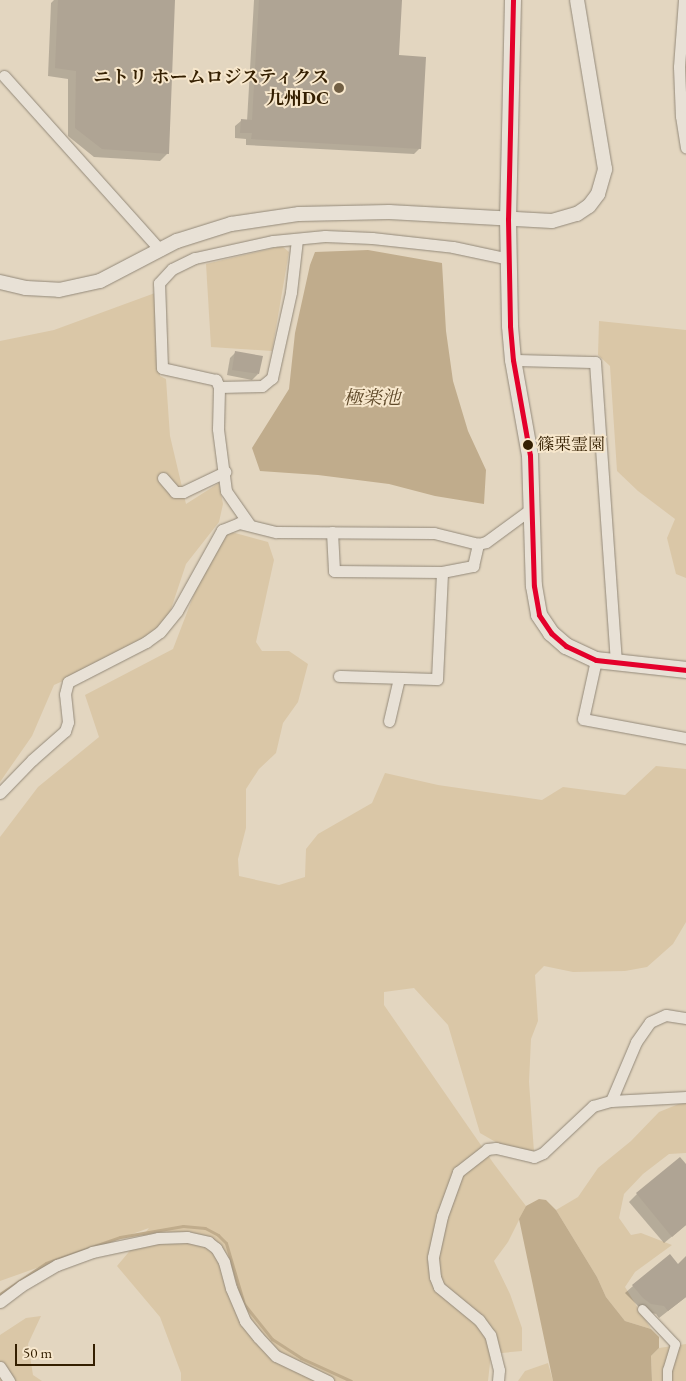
<!DOCTYPE html>
<html>
<head>
<meta charset="utf-8">
<style>
	body { margin:0 }
	#map { position:relative; width:686px; height:1381px; overflow:hidden; background:#e3d6c0; font-family:"EB Garamond","Noto Serif JP",serif }
	div>[style] { position:absolute }
	[style*='--x'] { left:calc(var(--x)*1px); top:calc(var(--y)*1px); width:calc(var(--w)*1px); rotate:calc(var(--a)*1deg) }
	.green>* { inset:0; background:#dac7a7 }
	.water>* { inset:0; background:#c0ac8c }
	.shadow>* { inset:0; background:#0003 }
	.stream>* { height:3px; margin:-1.5px; padding:0 1.5px; transform-origin:1.5px; border-radius:1.5px; background:#c0ac8c }
	.building>* { inset:0; background:#afa494 }
	.roads { filter:drop-shadow(0 0 1px #938979) drop-shadow(0 0 1px #938979) }
	.pedestrian>* { height:9px; margin:-4.5px; padding:0 4.5px; transform-origin:4.5px; border-radius:4.5px; background:#e8e1d6 }
	.minor>* { height:11px; margin:-5.5px; padding:0 5.5px; transform-origin:5.5px; border-radius:5.5px; background:#e8e1d6 }
	.tertiary>* { height:14px; margin:-7px; padding:0 7px; transform-origin:7px; border-radius:7px; background:#e8e1d6 }
	.secondary>* { height:16px; margin:-8px; padding:0 8px; transform-origin:8px; border-radius:8px; background:#e8e1d6 }
	.bus-1>* { height:5px; margin:-2.5px; padding:0 2.5px; transform-origin:2.5px; border-radius:2.5px; background:#e4002b }
	.dots>* { width:14px; height:14px; translate:-50% -50%; box-sizing:border-box; border:2px solid #f7e7cc; border-radius:50% }
	span { translate:-50% -50%; white-space:nowrap; text-align:center; line-height:1.15; -webkit-text-stroke:4px #f7e7cc; paint-order:stroke }
	.bus-label { font-size:17px; color:#341f01 }
	.left { translate:0 -50%; text-align:left }
	.poi-label { font-size:18px; color:#341f01; font-weight:700 }
	.right { translate:-100% -50%; text-align:right }
	.water-label { font-size:19px; color:#604a2a; font-style:italic }
	.scale { position:absolute; left:15px; top:1344px; width:80px; height:22px; box-sizing:border-box; border:2px solid #341f01; border-top:0; padding-left:6px; font-size:15px; line-height:18px; white-space:nowrap; color:#341f01; -webkit-text-stroke:4px #f7e7cc; paint-order:stroke }
</style>
</head>
<body>
<div id="map">
	<div class="green">
		<i style="clip-path:polygon(282px 246px,289px 252px,272px 351px,211px 347px,206px 264px)"></i>
		<i style="clip-path:polygon(155px 293px,160px 376px,166px 379px,170px 436px,186px 504px,219px 483px,223px 504px,219px 522px,186px 564px,162px 636px,54px 685px,32px 736px,0 782px,0 341px,54px 330px)"></i>
		<i style="clip-path:polygon(599px 321px,686px 330px,686px 578px,676px 574px,667px 538px,675px 519px,638px 491px,617px 471px,610px 366px,598px 355px)"></i>
		<i style="clip-path:polygon(224px 530px,268px 542px,274px 560px,256px 642px,262px 651px,289px 651px,308px 664px,298px 702px,283px 723px,276px 753px,259px 769px,246px 789px,246px 828px,238px 859px,239px 876px,279px 885px,305px 877px,306px 849px,318px 834px,372px 803px,385px 773px,438px 785px,542px 800px,563px 787px,625px 795px,656px 766px,686px 769px,686px 922px,673px 944px,647px 967px,625px 971px,573px 972px,544px 966px,535px 975px,538px 1021px,531px 1039px,529px 1082px,534px 1152px,506px 1148px,480px 1133px,448px 1025px,414px 988px,384px 992px,384px 1005px,494px 1164px,526px 1206px,508px 1242px,494px 1261px,510px 1294px,522px 1328px,522px 1351px,491px 1354px,488px 1381px,181px 1381px,181px 1373px,160px 1317px,117px 1266px,149px 1228px,0 1281px,0 837px,38px 787px,99px 737px,85px 695px,173px 649px,216px 537px)"></i>
		<i style="clip-path:polygon(686px 1101px,686px 1153px,669px 1154px,643px 1174px,624px 1194px,619px 1218px,631px 1235px,641px 1233px,672px 1245px,635px 1272px,625px 1287px,651px 1329px,625px 1321px,606px 1297px,597px 1277px,556px 1210px,578px 1197px,598px 1168px,631px 1141px,659px 1112px)"></i>
		<i style="clip-path:polygon(41px 1316px,28px 1344px,33px 1375px,42px 1381px,0 1381px,0 1335px,26px 1318px)"></i>
		<i style="clip-path:polygon(686px 1344px,686px 1381px,652px 1381px,651px 1356px,659px 1348px)"></i>
		<i style="clip-path:polygon(548px 1363px,553px 1381px,518px 1381px,525px 1371px)"></i>
	</div>
	<div class="water">
		<i style="clip-path:polygon(368px 250px,442px 263px,446px 331px,453px 381px,468px 431px,486px 470px,484px 504px,435px 496px,389px 484px,318px 475px,260px 471px,252px 448px,289px 389px,295px 333px,310px 265px,315px 252px)"></i>
		<i style="clip-path:polygon(539px 1199px,546px 1200px,556px 1210px,597px 1277px,606px 1297px,625px 1321px,651px 1329px,659px 1337px,659px 1348px,651px 1356px,652px 1381px,553px 1381px,519px 1219px,526px 1206px)"></i>
	</div>
	<div class="shadow">
		<i style="clip-path:polygon(54px 0,166px 0,168px 153px,160px 161px,94px 157px,68px 136px,68px 79px,48px 76px,51px 3px)"></i>
		<i style="clip-path:polygon(254px 0,401px 0,398px 57px,420px 148px,414px 154px,246px 145px,246px 139px,235px 138px,235px 126px,241px 121px,247px 121px)"></i>
		<i style="clip-path:polygon(236px 352px,258px 374px,252px 380px,227px 375px,230px 358px)"></i>
		<i style="clip-path:polygon(686px 1166px,686px 1225px,664px 1243px,629px 1202px,637px 1194px)"></i>
		<i style="clip-path:polygon(686px 1283px,686px 1297px,659px 1318px,656px 1314px,643px 1311px,625px 1293px,633px 1286px)"></i>
	</div>
	<div class="stream">
		<i style="--x:0;--y:1294;--w:55;--a:-34"></i>
		<i style="--x:46;--y:1263;--w:78;--a:-19.4"></i>
		<i style="--x:120;--y:1237;--w:64;--a:-9.9"></i>
		<i style="--x:183;--y:1226;--w:22;--a:5"></i>
		<i style="--x:205;--y:1228;--w:15;--a:28"></i>
		<i style="--x:218;--y:1235;--w:11;--a:45"></i>
		<i style="--x:226;--y:1243;--w:64;--a:73.6"></i>
		<i style="--x:244;--y:1304;--w:45;--a:51.3"></i>
		<i style="--x:272;--y:1339;--w:35;--a:33"></i>
		<i style="--x:301;--y:1358;--w:55;--a:24.7"></i>
	</div>
	<div class="building">
		<i style="clip-path:polygon(58px 0,175px 0,169px 154px,102px 149px,75px 128px,76px 71px,55px 68px)"></i>
		<i style="clip-path:polygon(259px 0,402px 0,399px 55px,426px 57px,421px 149px,251px 139px,252px 133px,240px 133px,241px 119px,252px 120px)"></i>
		<i style="clip-path:polygon(235px 351px,263px 356px,259px 374px,232px 370px)"></i>
		<i style="clip-path:polygon(680px 1157px,686px 1164px,686px 1225px,672px 1237px,636px 1193px)"></i>
		<i style="clip-path:polygon(670px 1254px,678px 1264px,686px 1256px,686px 1297px,668px 1311px,664px 1306px,651px 1304px,643px 1298px,632px 1285px)"></i>
	</div>
	<div class="roads">
		<div class="pedestrian">
			<i style="--x:642;--y:1309;--w:48;--a:46.7"></i>
			<i style="--x:675;--y:1344;--w:27;--a:107"></i>
			<i style="--x:667;--y:1370;--w:11;--a:90"></i>
		</div>
		<div class="minor">
			<i style="--x:684;--y:0;--w:67;--a:94.3"></i>
			<i style="--x:679;--y:67;--w:49;--a:87.7"></i>
			<i style="--x:681;--y:116;--w:32;--a:81"></i>
			<i style="--x:4;--y:76;--w:234;--a:48.1"></i>
			<i style="--x:513;--y:360;--w:82;--a:1.4"></i>
			<i style="--x:595;--y:362;--w:301;--a:86"></i>
			<i style="--x:219;--y:387;--w:8;--a:-113"></i>
			<i style="--x:216;--y:380;--w:55;--a:-167.5"></i>
			<i style="--x:162;--y:368;--w:85;--a:-92"></i>
			<i style="--x:159;--y:283;--w:19;--a:-47"></i>
			<i style="--x:172;--y:269;--w:25;--a:-26"></i>
			<i style="--x:195;--y:258;--w:80;--a:-12.3"></i>
			<i style="--x:273;--y:241;--w:52;--a:-5.5"></i>
			<i style="--x:325;--y:236;--w:47;--a:2.4"></i>
			<i style="--x:372;--y:238;--w:81;--a:6.3"></i>
			<i style="--x:453;--y:247;--w:57;--a:12.1"></i>
			<i style="--x:163;--y:478;--w:18;--a:49"></i>
			<i style="--x:175;--y:492;--w:8;--a:0"></i>
			<i style="--x:183;--y:492;--w:47;--a:-25.5"></i>
			<i style="--x:249;--y:524;--w:40;--a:-124.9"></i>
			<i style="--x:226;--y:491;--w:63;--a:-97.4"></i>
			<i style="--x:218;--y:429;--w:42;--a:-88.6"></i>
			<i style="--x:219;--y:387;--w:43;--a:-1.3"></i>
			<i style="--x:262;--y:386;--w:13;--a:-39"></i>
			<i style="--x:272;--y:378;--w:88;--a:-77.5"></i>
			<i style="--x:291;--y:292;--w:53;--a:-83.5"></i>
			<i style="--x:332;--y:532;--w:39;--a:87"></i>
			<i style="--x:334;--y:571;--w:108;--a:0.5"></i>
			<i style="--x:442;--y:572;--w:32;--a:-11"></i>
			<i style="--x:473;--y:566;--w:23;--a:-77"></i>
			<i style="--x:596;--y:660;--w:60;--a:102.4"></i>
			<i style="--x:583;--y:719;--w:105;--a:10.5"></i>
			<i style="--x:339;--y:676;--w:98;--a:1.8"></i>
			<i style="--x:437;--y:679;--w:107;--a:-87.3"></i>
			<i style="--x:389;--y:721;--w:44;--a:-76.9"></i>
			<i style="--x:0;--y:793;--w:46;--a:-45.9"></i>
			<i style="--x:32;--y:760;--w:44;--a:-41.3"></i>
			<i style="--x:65;--y:731;--w:9;--a:-72"></i>
			<i style="--x:68;--y:722;--w:28;--a:-96"></i>
			<i style="--x:65;--y:694;--w:12;--a:-76"></i>
			<i style="--x:68;--y:682;--w:88;--a:-27.1"></i>
			<i style="--x:146;--y:642;--w:17;--a:-36"></i>
			<i style="--x:160;--y:632;--w:27;--a:-51"></i>
			<i style="--x:177;--y:611;--w:93;--a:-60.9"></i>
			<i style="--x:222;--y:530;--w:18;--a:-22"></i>
			<i style="--x:239;--y:523;--w:38;--a:14"></i>
			<i style="--x:276;--y:532;--w:158;--a:0.4"></i>
			<i style="--x:434;--y:533;--w:45;--a:14"></i>
			<i style="--x:478;--y:544;--w:8;--a:-14"></i>
			<i style="--x:486;--y:542;--w:56;--a:-36.3"></i>
			<i style="--x:611;--y:1101;--w:64;--a:-67"></i>
			<i style="--x:636;--y:1042;--w:24;--a:-55"></i>
			<i style="--x:650;--y:1022;--w:17;--a:-24"></i>
			<i style="--x:666;--y:1015;--w:20;--a:9"></i>
			<i style="--x:0;--y:1302;--w:26;--a:-37"></i>
			<i style="--x:21;--y:1286;--w:42;--a:-30.3"></i>
			<i style="--x:57;--y:1265;--w:37;--a:-20"></i>
			<i style="--x:92;--y:1252;--w:67;--a:-12"></i>
			<i style="--x:158;--y:1238;--w:29;--a:-2"></i>
			<i style="--x:187;--y:1237;--w:22;--a:13"></i>
			<i style="--x:208;--y:1242;--w:10;--a:37"></i>
			<i style="--x:216;--y:1248;--w:16;--a:60"></i>
			<i style="--x:224;--y:1262;--w:27;--a:75"></i>
			<i style="--x:231;--y:1288;--w:36;--a:67"></i>
			<i style="--x:245;--y:1321;--w:21;--a:51"></i>
			<i style="--x:258;--y:1337;--w:26;--a:47"></i>
			<i style="--x:276;--y:1356;--w:58;--a:25.7"></i>
			<i style="--x:0;--y:1367;--w:17;--a:57"></i>
			<i style="--x:498;--y:1381;--w:11;--a:-85"></i>
			<i style="--x:499;--y:1370;--w:36;--a:-104"></i>
			<i style="--x:490;--y:1335;--w:19;--a:-126"></i>
			<i style="--x:479;--y:1320;--w:52;--a:-140.5"></i>
			<i style="--x:439;--y:1287;--w:11;--a:-112"></i>
			<i style="--x:435;--y:1277;--w:20;--a:-96"></i>
			<i style="--x:433;--y:1257;--w:42;--a:-77.6"></i>
			<i style="--x:442;--y:1216;--w:47;--a:-70"></i>
			<i style="--x:458;--y:1172;--w:37;--a:-38"></i>
			<i style="--x:487;--y:1149;--w:9;--a:-6"></i>
			<i style="--x:496;--y:1148;--w:39;--a:13"></i>
			<i style="--x:534;--y:1157;--w:10;--a:-24"></i>
			<i style="--x:543;--y:1153;--w:69;--a:-43.2"></i>
			<i style="--x:593;--y:1106;--w:19;--a:-16"></i>
			<i style="--x:611;--y:1101;--w:75;--a:-3.1"></i>
		</div>
		<div class="tertiary">
			<i style="--x:0;--y:282;--w:27;--a:13"></i>
			<i style="--x:26;--y:288;--w:33;--a:3"></i>
			<i style="--x:59;--y:290;--w:42;--a:-12.4"></i>
			<i style="--x:100;--y:281;--w:87;--a:-27.5"></i>
			<i style="--x:177;--y:241;--w:57;--a:-17.5"></i>
			<i style="--x:231;--y:224;--w:69;--a:-8.4"></i>
			<i style="--x:299;--y:214;--w:90;--a:-1.3"></i>
			<i style="--x:389;--y:212;--w:163;--a:3.2"></i>
			<i style="--x:552;--y:221;--w:26;--a:-16"></i>
			<i style="--x:577;--y:214;--w:14;--a:-34"></i>
			<i style="--x:589;--y:206;--w:15;--a:-53"></i>
			<i style="--x:598;--y:194;--w:26;--a:-74"></i>
			<i style="--x:605;--y:169;--w:171;--a:-99.4"></i>
		</div>
		<div class="secondary">
			<i style="--x:513;--y:0;--w:219;--a:91.3"></i>
			<i style="--x:508;--y:219;--w:107;--a:88.9"></i>
			<i style="--x:510;--y:326;--w:34;--a:85"></i>
			<i style="--x:513;--y:360;--w:97;--a:79.9"></i>
			<i style="--x:530;--y:455;--w:131;--a:88.3"></i>
			<i style="--x:534;--y:586;--w:29;--a:80"></i>
			<i style="--x:539;--y:615;--w:22;--a:56"></i>
			<i style="--x:551;--y:633;--w:20;--a:41"></i>
			<i style="--x:566;--y:646;--w:33;--a:25"></i>
			<i style="--x:596;--y:660;--w:91;--a:6.3"></i>
		</div>
	</div>
	<div class="bus-1">
		<i style="--x:513;--y:0;--w:219;--a:91.3"></i>
		<i style="--x:508;--y:219;--w:107;--a:88.9"></i>
		<i style="--x:510;--y:326;--w:34;--a:85"></i>
		<i style="--x:513;--y:360;--w:97;--a:79.9"></i>
		<i style="--x:530;--y:455;--w:131;--a:88.3"></i>
		<i style="--x:534;--y:586;--w:29;--a:80"></i>
		<i style="--x:539;--y:615;--w:22;--a:56"></i>
		<i style="--x:551;--y:633;--w:20;--a:41"></i>
		<i style="--x:566;--y:646;--w:33;--a:25"></i>
		<i style="--x:596;--y:660;--w:91;--a:6.3"></i>
	</div>
	<div class="dots">
		<i style="left:339px;top:88px;background:#715f44"></i>
		<i style="left:528px;top:445px;background:#341f01"></i>
	</div>
	<div class="bus-label">
		<span class="left" style="left:537px;top:445px">篠栗霊園</span>
	</div>
	<div class="poi-label">
		<span class="right" style="left:329px;top:88px">ニトリ ホームロジスティクス<br>九州DC</span>
	</div>
	<div class="water-label">
		<span style="left:372px;top:398px">極楽池</span>
	</div>
	<div class="scale">50 m</div>
</div>
</body>
</html>
